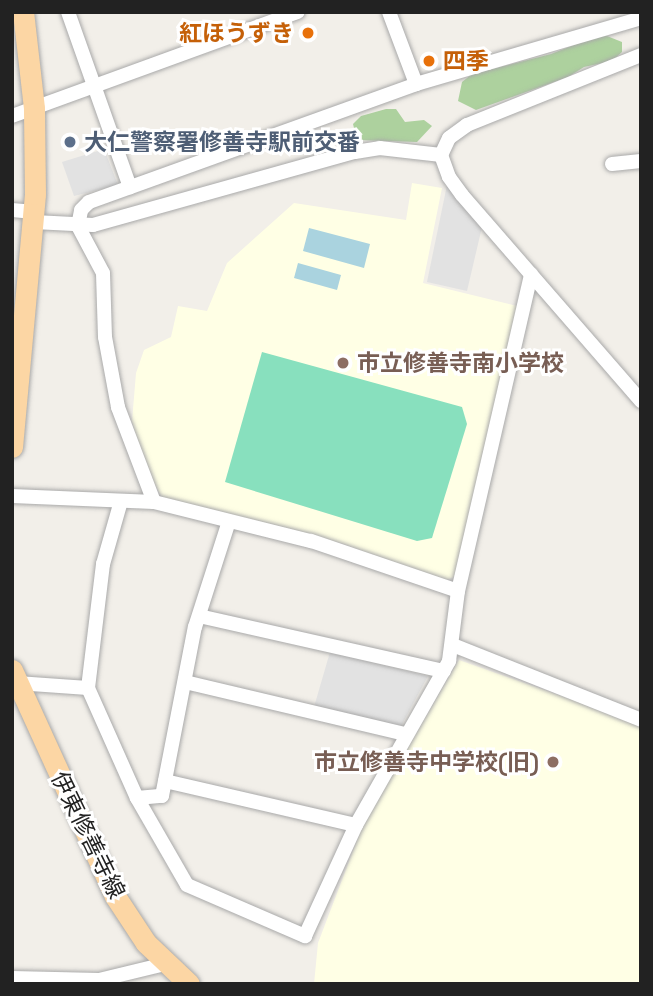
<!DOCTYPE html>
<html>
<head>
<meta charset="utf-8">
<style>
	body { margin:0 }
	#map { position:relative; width:653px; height:996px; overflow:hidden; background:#f2efe9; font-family:"Space Grotesk","Noto Sans JP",sans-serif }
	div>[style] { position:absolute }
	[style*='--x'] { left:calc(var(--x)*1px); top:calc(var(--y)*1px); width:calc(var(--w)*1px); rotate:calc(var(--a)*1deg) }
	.education>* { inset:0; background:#ffffe5 }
	.forest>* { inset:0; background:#add19e }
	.pitch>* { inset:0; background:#88e0be }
	.parking>* { inset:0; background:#e2e2e2 }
	.water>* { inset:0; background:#aad3df }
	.roads { filter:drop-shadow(0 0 2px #a9a9a9) drop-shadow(0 0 2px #a9a9a9) }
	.street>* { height:14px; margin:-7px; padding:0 7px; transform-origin:7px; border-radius:7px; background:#fff }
	.primary>* { height:21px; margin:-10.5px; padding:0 10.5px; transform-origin:10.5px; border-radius:10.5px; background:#fcd6a4 }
	.dots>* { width:19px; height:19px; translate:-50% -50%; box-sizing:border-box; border:4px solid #fff; border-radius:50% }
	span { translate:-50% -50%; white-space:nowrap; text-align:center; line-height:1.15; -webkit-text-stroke:6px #fff; paint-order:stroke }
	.food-label { font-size:23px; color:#c56008; font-weight:700 }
	.right { translate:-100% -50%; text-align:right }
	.left { translate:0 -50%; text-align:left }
	.service-label { font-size:23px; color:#4e5e75; font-weight:700 }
	.education-label { font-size:23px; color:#785e54; font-weight:700 }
	.street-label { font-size:23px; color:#222 }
	.frame { position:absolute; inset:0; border:14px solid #222; pointer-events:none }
</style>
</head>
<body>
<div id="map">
	<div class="education">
		<i style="clip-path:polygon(412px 183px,442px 188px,423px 283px,517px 306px,454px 577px,443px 581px,344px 544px,163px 499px,143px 462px,132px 421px,136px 373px,144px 350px,171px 337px,178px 306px,207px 311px,227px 263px,294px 203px,406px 220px)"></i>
		<i style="clip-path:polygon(459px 660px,641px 724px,641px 984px,314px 984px,318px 943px,363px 825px)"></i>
	</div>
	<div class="forest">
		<i style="clip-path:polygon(602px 34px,622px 42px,622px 52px,612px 61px,584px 67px,568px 77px,476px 110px,458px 101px,462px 82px,472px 74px,551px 54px)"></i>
		<i style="clip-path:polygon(386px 109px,396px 109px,405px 122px,424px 120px,432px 126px,417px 142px,357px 140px,353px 124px,361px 116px)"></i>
	</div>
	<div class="pitch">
		<i style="clip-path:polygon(262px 352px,462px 407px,467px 424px,432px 538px,417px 541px,225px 482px)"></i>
	</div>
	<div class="parking">
		<i style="clip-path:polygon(104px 149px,118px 185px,74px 196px,62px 162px)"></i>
		<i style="clip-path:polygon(447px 185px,482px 227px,467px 291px,427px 282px)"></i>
		<i style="clip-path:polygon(330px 652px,428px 676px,400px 728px,314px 707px)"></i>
	</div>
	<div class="water">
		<i style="clip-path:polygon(309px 228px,370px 244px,364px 268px,303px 251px)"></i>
		<i style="clip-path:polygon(298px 263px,341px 275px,337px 290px,294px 278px)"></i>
	</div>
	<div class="roads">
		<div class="street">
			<i style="--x:68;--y:12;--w:186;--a:70.5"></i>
			<i style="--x:389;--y:12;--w:77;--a:69.4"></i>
			<i style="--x:641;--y:55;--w:188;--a:158.1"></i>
			<i style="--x:467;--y:125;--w:22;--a:144"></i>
			<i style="--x:449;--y:138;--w:19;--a:115"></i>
			<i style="--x:441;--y:155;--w:23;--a:70"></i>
			<i style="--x:449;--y:177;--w:22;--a:54"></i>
			<i style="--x:462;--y:195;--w:273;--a:49"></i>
			<i style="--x:12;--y:116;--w:304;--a:-20"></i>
			<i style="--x:612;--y:164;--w:29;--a:-6"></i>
			<i style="--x:12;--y:210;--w:22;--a:5"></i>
			<i style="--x:34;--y:222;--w:59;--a:2.9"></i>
			<i style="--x:93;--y:225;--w:272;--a:-15.6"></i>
			<i style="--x:355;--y:152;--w:25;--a:-9"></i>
			<i style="--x:380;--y:148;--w:61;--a:6.5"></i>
			<i style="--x:12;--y:496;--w:142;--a:2.4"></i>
			<i style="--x:154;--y:502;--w:162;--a:14"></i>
			<i style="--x:311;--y:541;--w:155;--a:18.8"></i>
			<i style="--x:121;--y:501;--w:66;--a:105.9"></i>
			<i style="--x:103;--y:564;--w:125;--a:96.9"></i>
			<i style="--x:88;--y:688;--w:120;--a:66"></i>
			<i style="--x:137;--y:798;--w:100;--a:60.1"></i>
			<i style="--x:187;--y:885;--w:129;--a:23.4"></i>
			<i style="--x:305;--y:936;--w:122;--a:-65.3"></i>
			<i style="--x:356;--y:825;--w:189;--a:-60.4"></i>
			<i style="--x:449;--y:661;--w:71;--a:-82.7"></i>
			<i style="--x:458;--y:591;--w:325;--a:-77"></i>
			<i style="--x:154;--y:502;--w:102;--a:-110.8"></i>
			<i style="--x:118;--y:407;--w:71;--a:-100.5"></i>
			<i style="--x:105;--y:337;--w:64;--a:-91.8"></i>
			<i style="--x:103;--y:273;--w:53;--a:-118"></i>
			<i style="--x:78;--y:226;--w:16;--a:-79"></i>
			<i style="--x:81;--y:210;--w:11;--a:-45"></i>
			<i style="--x:89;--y:202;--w:348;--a:-19.8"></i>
			<i style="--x:416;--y:84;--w:234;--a:-16.3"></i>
			<i style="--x:199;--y:616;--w:251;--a:12.7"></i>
			<i style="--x:453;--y:645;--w:202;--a:21.7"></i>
			<i style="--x:185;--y:682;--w:226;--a:13.3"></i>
			<i style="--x:17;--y:683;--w:71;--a:4"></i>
			<i style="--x:165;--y:781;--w:196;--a:13"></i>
			<i style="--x:137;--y:798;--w:25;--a:-5"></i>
			<i style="--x:162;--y:796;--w:172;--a:-79"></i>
			<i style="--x:195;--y:627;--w:111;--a:-72.2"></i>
			<i style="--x:12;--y:978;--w:87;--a:1.3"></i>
			<i style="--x:99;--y:980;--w:68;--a:-13.6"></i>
		</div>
		<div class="primary">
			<i style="--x:12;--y:447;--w:254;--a:-84.8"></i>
			<i style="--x:35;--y:194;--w:86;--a:-90.7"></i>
			<i style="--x:34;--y:108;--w:97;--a:-96.5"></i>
			<i style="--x:12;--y:670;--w:248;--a:65.5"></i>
			<i style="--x:115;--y:896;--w:56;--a:56.6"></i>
			<i style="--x:146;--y:943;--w:59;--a:43.6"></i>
		</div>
	</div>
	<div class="dots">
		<i style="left:308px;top:33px;background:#e8710a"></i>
		<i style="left:429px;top:61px;background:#e8710a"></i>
		<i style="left:70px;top:142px;background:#5c6f8a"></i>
		<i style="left:343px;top:363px;background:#8d6e63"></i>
		<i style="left:553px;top:762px;background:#8d6e63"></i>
	</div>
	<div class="food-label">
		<span class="right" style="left:294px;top:33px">紅ほうずき</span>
		<span class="left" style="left:443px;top:61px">四季</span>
	</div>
	<div class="service-label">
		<span class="left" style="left:84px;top:142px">大仁警察署修善寺駅前交番</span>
	</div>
	<div class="education-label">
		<span class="left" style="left:357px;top:363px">市立修善寺南小学校</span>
		<span class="right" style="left:539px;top:762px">市立修善寺中学校(旧)</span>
	</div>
	<div class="street-label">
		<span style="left:88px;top:835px;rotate:64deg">伊東修善寺線</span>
	</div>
	<div class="frame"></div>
</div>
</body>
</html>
